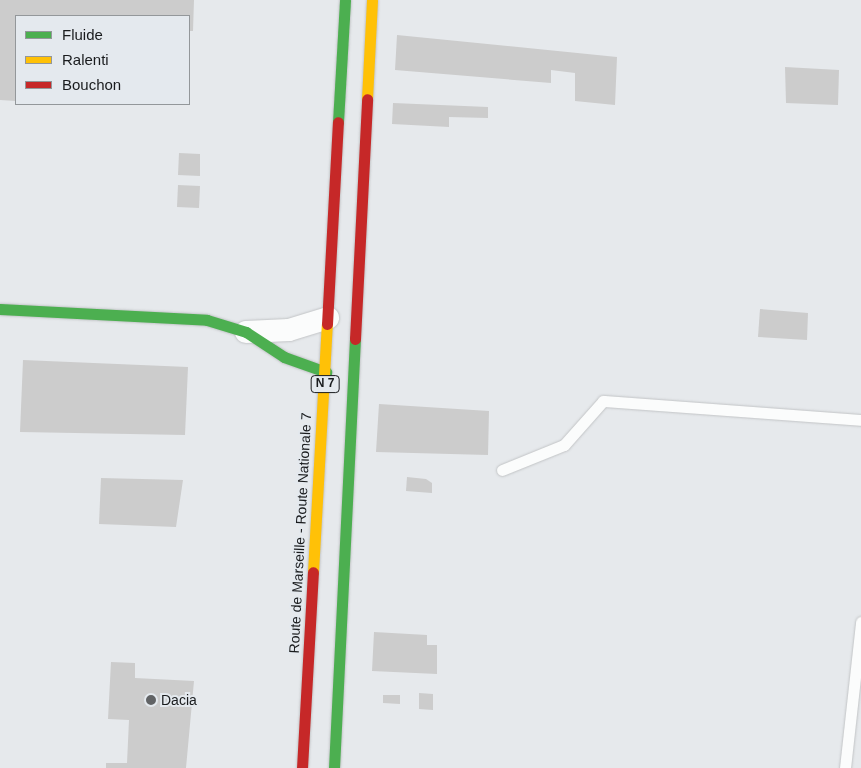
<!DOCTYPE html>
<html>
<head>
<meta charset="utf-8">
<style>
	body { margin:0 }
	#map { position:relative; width:861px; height:768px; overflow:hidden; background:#e6e9ec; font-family:Helvetica,sans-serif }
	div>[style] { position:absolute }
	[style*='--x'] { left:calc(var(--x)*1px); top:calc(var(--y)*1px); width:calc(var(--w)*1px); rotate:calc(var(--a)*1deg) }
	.building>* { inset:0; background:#ccc }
	.roads { filter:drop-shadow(0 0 1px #c2c4c6) drop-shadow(0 0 1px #c2c4c6) }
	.lane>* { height:11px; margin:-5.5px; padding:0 5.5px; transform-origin:5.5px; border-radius:5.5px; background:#fbfcfc }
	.street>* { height:22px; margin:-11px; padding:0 11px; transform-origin:11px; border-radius:11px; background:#fbfcfc }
	.fast>* { height:11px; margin:-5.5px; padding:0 5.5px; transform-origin:5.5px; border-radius:5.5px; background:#4caf50 }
	.slow>* { height:11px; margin:-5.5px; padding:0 5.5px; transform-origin:5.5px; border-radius:5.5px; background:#ffc107 }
	.jam>* { height:11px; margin:-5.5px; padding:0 5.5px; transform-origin:5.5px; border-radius:5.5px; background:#c62828 }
	.dots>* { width:14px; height:14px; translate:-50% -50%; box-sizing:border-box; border:2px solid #e4e9ee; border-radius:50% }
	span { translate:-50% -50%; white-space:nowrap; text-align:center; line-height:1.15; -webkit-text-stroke:4px #e4e9ee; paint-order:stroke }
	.shield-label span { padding:1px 4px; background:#e4e9ee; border:1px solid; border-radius:4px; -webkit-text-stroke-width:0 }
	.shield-label { font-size:12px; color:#191b1d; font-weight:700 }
	.street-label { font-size:14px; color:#191b1d }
	.poi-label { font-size:14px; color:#191b1d }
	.left { translate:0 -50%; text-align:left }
	.legend { position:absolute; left:15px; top:15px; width:175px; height:90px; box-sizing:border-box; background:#e4e9ee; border:1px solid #93979a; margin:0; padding:6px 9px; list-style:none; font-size:15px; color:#191b1d }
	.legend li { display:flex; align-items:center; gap:10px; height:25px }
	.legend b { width:25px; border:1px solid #93979a }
</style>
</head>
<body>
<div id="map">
	<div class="building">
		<i style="clip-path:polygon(0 0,194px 0,193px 31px,189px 31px,189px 16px,16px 16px,16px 101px,0 100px)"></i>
		<i style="clip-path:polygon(397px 35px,617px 57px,615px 105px,575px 101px,575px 73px,551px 70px,551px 83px,395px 70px)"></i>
		<i style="clip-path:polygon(785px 67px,839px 70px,838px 105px,786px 103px)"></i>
		<i style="clip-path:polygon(393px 103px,488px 107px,488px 118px,449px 117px,449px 127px,392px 124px)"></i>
		<i style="clip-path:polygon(179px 153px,200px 154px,200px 176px,178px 175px)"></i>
		<i style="clip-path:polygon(178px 185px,200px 186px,199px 208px,177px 207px)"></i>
		<i style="clip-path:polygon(760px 309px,808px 313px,807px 340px,758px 337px)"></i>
		<i style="clip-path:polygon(23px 360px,188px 367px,185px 435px,20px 432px)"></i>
		<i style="clip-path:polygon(379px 404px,489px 411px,488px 455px,376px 452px)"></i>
		<i style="clip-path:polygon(407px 477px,426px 479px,432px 483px,432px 493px,406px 491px)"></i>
		<i style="clip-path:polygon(101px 478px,183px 480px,176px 527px,99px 524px)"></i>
		<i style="clip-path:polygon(374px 632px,427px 635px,427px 645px,437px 645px,437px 674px,372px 671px)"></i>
		<i style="clip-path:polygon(111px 662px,135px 663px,135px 678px,194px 681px,186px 768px,106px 768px,106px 763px,127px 763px,129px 720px,108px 719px)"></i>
		<i style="clip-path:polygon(419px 693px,433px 694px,433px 710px,419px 709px)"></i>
		<i style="clip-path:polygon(383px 695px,400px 695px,400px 704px,383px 703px)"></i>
	</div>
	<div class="roads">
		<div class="lane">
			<i style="--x:502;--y:470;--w:67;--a:-22"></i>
			<i style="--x:564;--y:445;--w:59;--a:-48.4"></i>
			<i style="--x:603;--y:401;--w:259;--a:4.2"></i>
			<i style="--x:845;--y:768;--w:147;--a:-83.7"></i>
		</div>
		<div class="street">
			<i style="--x:246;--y:332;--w:43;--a:-2.7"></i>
			<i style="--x:289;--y:330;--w:41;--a:-17.1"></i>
		</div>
		<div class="fast">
			<i style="--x:338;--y:122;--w:122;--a:-86.7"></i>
			<i style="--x:0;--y:309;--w:207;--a:3"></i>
			<i style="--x:207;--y:320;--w:41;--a:17.1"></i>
			<i style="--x:246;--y:332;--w:45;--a:33.3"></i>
			<i style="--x:284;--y:357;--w:45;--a:19.7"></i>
			<i style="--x:334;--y:768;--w:430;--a:-87.2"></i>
		</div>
		<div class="slow">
			<i style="--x:367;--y:99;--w:99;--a:-87.1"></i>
			<i style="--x:313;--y:572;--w:248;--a:-86.8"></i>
		</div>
		<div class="jam">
			<i style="--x:327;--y:324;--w:202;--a:-86.9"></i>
			<i style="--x:355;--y:339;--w:240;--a:-87.1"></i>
			<i style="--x:302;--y:768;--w:196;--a:-86.8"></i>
		</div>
	</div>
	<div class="dots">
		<i style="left:151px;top:700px;background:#616365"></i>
	</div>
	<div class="shield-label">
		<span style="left:325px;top:384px">N 7</span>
	</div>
	<div class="street-label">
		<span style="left:300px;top:533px;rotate:-87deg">Route de Marseille - Route Nationale 7</span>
	</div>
	<div class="poi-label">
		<span class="left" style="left:161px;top:700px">Dacia</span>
	</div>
	<ul class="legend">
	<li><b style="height:6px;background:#4caf50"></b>Fluide</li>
	<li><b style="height:6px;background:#ffc107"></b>Ralenti</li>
	<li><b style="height:6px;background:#c62828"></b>Bouchon</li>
	</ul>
</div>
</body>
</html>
